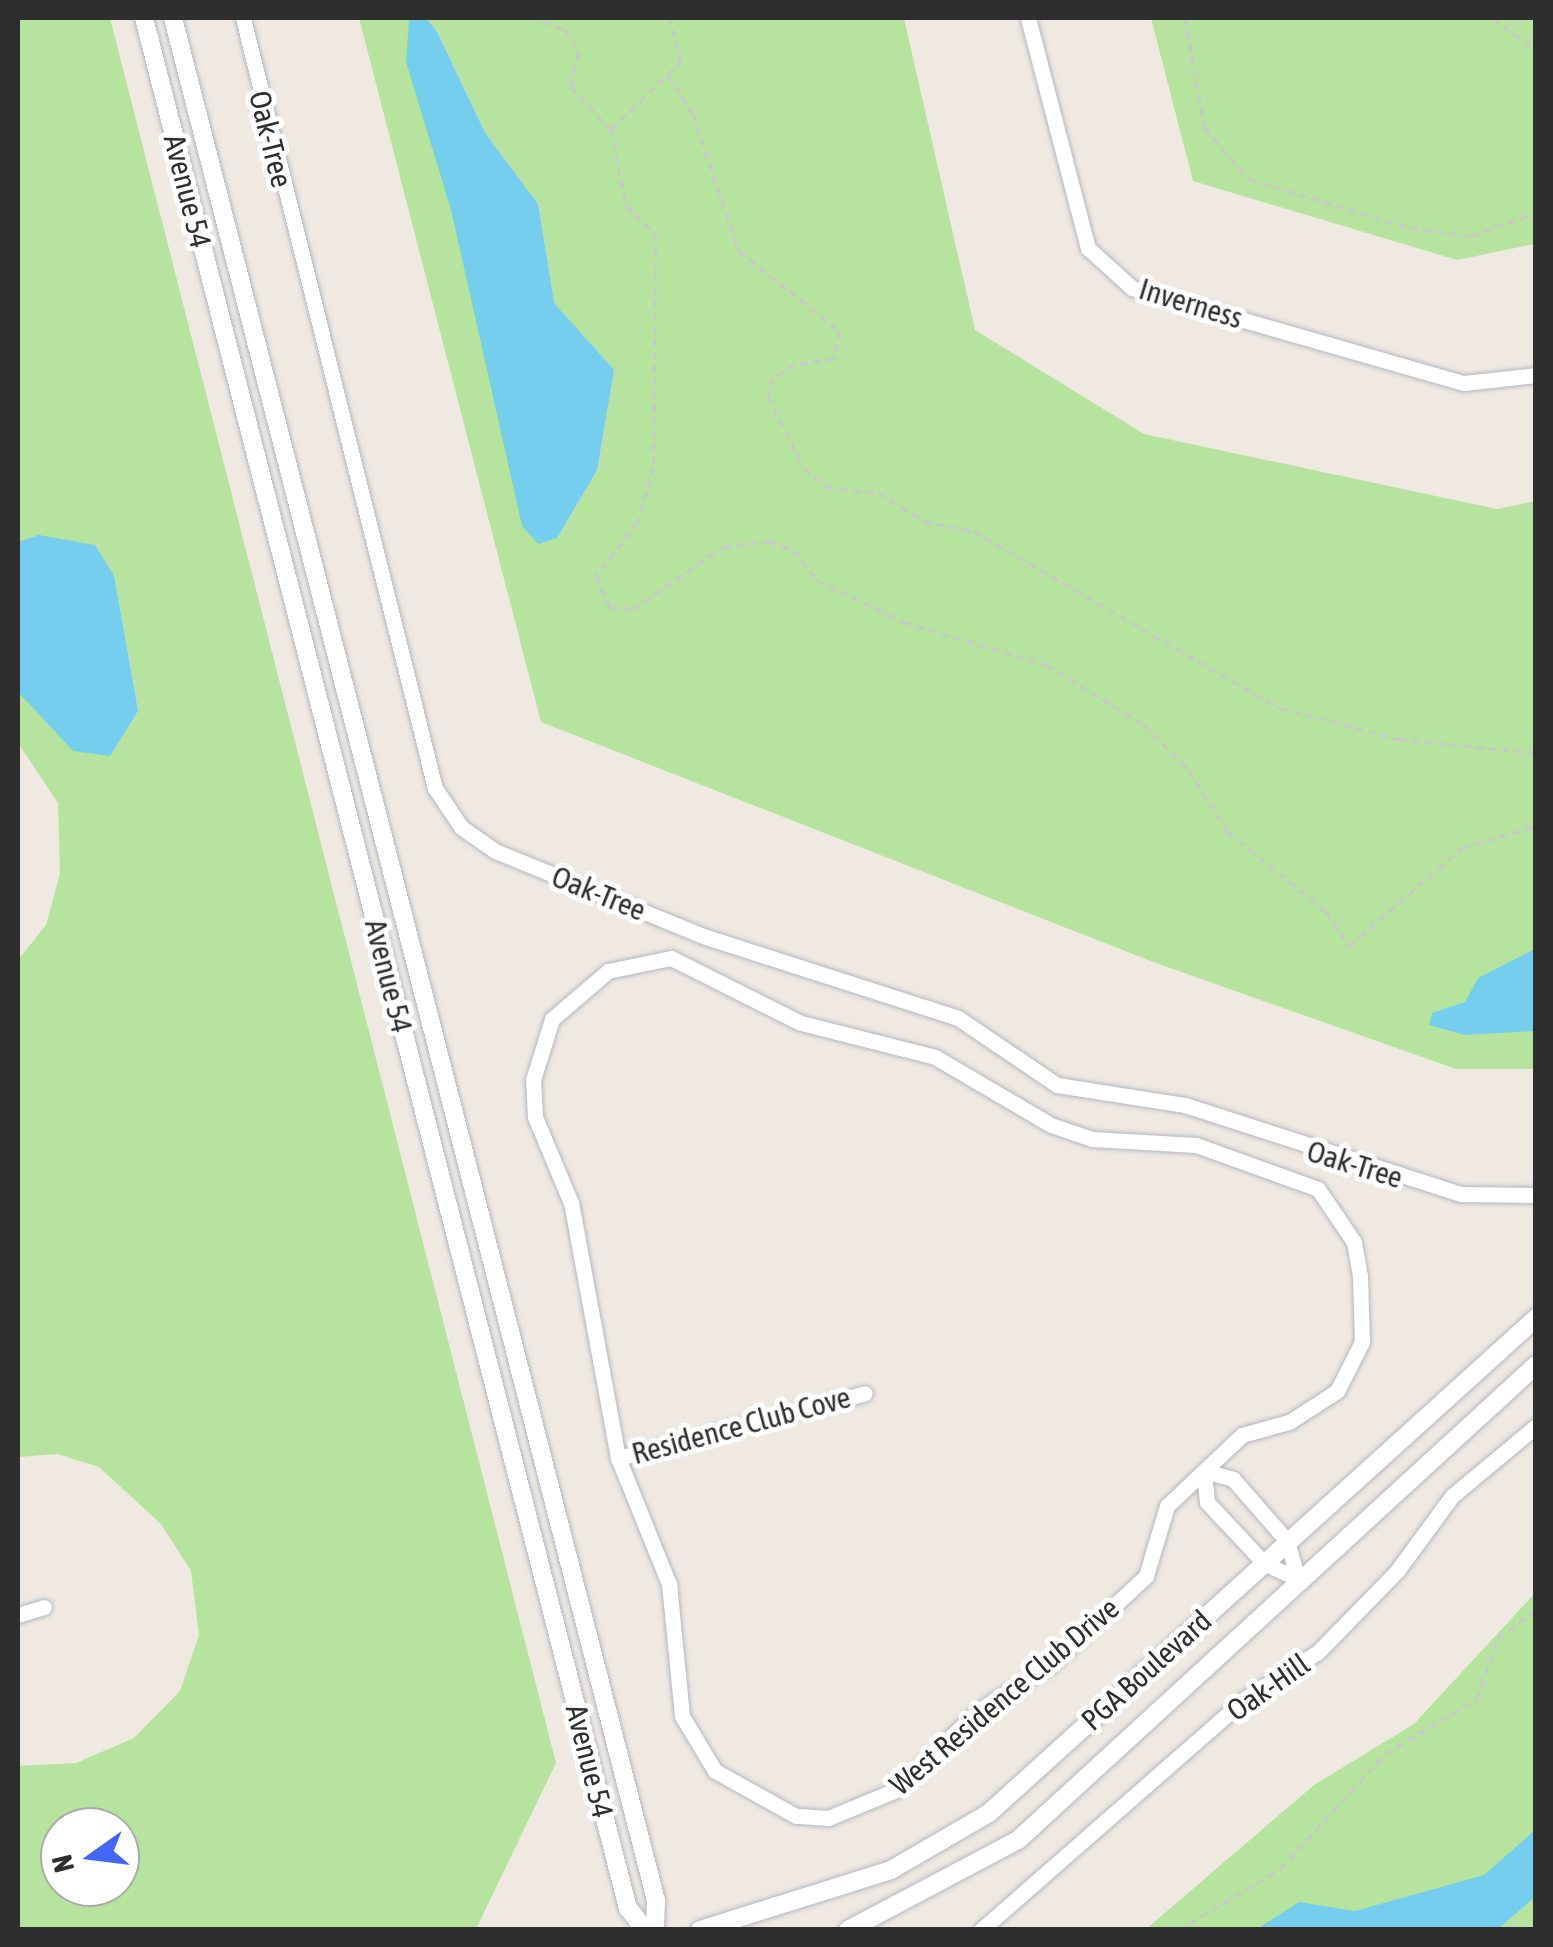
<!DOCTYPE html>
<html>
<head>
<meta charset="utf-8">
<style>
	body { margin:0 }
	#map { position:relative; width:1553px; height:1947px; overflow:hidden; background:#efe9e1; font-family:"Asap Condensed",sans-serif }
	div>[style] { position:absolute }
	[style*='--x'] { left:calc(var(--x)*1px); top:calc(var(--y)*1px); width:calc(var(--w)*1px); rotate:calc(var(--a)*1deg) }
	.green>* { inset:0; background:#b6e49e }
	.water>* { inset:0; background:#76ceef }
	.path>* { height:2.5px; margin-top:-1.25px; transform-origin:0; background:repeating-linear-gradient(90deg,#c9c9c9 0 8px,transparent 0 13px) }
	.roads { filter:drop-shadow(0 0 2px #b4b7c1) drop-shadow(0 0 2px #b4b7c1) }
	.minor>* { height:15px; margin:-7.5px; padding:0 7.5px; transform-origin:7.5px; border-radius:7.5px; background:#fff }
	.tertiary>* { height:18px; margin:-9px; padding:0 9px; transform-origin:9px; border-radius:9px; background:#fff }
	span { translate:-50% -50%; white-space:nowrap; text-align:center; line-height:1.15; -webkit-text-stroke:10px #fff; paint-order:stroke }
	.street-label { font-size:30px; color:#2e2e2e }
	.frame { position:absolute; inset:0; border:20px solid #2e2e2e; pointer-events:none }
	.north { position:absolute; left:40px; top:1807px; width:100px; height:100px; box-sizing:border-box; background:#fff; border:2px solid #ababab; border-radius:50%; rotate:256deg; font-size:28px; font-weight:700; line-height:40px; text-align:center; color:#2e2e2e }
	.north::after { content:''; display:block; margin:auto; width:35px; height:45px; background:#4365f9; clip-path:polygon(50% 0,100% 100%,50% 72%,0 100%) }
</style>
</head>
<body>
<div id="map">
	<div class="green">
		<i style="clip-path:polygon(evenodd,18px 18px,110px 18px,556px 1763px,476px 1929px,18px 1929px,18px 1766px,76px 1763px,134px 1738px,180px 1691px,199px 1635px,191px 1571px,161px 1524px,99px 1467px,57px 1454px,18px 1457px,18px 960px,46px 925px,60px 873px,58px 803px,18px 743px,18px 18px,60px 1827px,120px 1827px,120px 1887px,60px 1887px,60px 1827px)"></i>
		<i style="clip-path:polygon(359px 18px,904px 18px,975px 330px,1144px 434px,1497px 509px,1535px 501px,1535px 1069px,1456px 1069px,1156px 963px,541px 722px)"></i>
		<i style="clip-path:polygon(1151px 18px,1535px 18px,1535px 244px,1457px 260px,1193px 181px)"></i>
		<i style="clip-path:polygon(1535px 1593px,1535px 1929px,1145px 1930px,1314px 1785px,1414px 1724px)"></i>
	</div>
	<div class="water">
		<i style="clip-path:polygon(409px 18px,426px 18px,437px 32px,485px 133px,538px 204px,554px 303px,614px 370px,597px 470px,557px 538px,538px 544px,522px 526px,451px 210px,406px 62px)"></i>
		<i style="clip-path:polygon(39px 535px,95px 545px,114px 576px,138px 711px,110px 756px,73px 751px,18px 692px,18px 542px)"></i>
		<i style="clip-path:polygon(1535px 949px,1535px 1031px,1465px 1035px,1429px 1025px,1432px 1013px,1465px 1002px,1478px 978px)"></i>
		<i style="clip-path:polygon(1535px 1830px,1535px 1897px,1498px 1929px,1257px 1929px,1299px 1902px,1355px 1911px,1484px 1875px)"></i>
	</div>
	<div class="path">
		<i style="--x:531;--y:18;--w:36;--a:18"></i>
		<i style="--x:565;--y:29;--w:28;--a:60"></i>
		<i style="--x:579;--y:53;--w:35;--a:103"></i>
		<i style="--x:571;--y:87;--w:58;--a:46.4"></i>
		<i style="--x:611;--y:129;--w:77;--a:78.8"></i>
		<i style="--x:626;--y:205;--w:42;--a:45"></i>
		<i style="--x:656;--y:235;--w:232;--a:90.5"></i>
		<i style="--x:654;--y:467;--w:57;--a:106.2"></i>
		<i style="--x:638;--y:522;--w:68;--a:127.9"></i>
		<i style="--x:596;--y:576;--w:35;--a:66"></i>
		<i style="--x:610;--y:608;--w:23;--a:2"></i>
		<i style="--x:633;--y:609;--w:109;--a:-34.6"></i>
		<i style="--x:723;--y:547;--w:46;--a:-7.4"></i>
		<i style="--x:769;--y:541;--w:27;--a:20"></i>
		<i style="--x:794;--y:550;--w:38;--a:53"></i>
		<i style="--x:817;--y:580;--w:97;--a:25.8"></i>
		<i style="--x:904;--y:622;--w:149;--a:16.7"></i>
		<i style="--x:1047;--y:665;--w:114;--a:31.7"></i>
		<i style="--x:1144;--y:725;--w:64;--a:45"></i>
		<i style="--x:1189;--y:770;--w:73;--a:57.8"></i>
		<i style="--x:1228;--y:832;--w:126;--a:38.9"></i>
		<i style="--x:1326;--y:911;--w:42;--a:56.7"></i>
		<i style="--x:1349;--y:946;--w:150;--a:-40.9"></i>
		<i style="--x:1462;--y:848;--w:77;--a:-16.6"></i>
		<i style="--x:1185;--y:18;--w:112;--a:79.7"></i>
		<i style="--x:1205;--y:128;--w:67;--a:49.2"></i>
		<i style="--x:1249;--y:179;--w:168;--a:16.9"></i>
		<i style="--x:1410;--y:228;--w:62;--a:7.5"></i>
		<i style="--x:1471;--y:236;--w:69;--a:-19.5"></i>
		<i style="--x:1493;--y:18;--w:54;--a:36.7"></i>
		<i style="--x:668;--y:75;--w:46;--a:57.3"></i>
		<i style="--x:693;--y:114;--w:145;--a:71.4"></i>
		<i style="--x:739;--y:251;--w:129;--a:38.4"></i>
		<i style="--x:840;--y:331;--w:29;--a:102"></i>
		<i style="--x:834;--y:359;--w:40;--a:171.5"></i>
		<i style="--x:794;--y:365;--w:26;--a:148"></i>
		<i style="--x:772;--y:379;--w:17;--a:103"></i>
		<i style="--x:768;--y:396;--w:80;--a:63.4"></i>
		<i style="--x:804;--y:468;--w:30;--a:40"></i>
		<i style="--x:827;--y:487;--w:52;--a:6.6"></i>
		<i style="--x:879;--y:493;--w:53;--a:31.9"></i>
		<i style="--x:924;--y:521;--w:50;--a:11.5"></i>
		<i style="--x:973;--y:531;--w:354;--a:30"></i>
		<i style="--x:1280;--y:708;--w:122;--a:14.7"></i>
		<i style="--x:1398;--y:739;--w:139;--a:5.8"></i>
		<i style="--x:611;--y:129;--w:96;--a:-44.2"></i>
		<i style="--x:680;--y:62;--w:45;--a:-102.8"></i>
		<i style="--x:1178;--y:1930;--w:119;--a:-30.9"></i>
		<i style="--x:1280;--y:1869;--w:156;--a:-47.6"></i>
		<i style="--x:1385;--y:1754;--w:107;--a:-30.9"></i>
		<i style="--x:1477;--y:1699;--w:65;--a:-71"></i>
		<i style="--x:1498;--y:1638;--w:47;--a:-36.4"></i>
	</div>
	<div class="roads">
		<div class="minor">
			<i style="--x:243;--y:18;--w:794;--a:76"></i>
			<i style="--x:435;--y:788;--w:47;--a:56.3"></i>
			<i style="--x:461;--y:827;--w:42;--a:35.2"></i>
			<i style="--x:495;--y:851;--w:228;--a:22.2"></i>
			<i style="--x:706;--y:937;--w:265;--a:17.8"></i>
			<i style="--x:958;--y:1018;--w:120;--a:34.1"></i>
			<i style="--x:1057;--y:1085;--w:130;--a:8.9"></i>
			<i style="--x:1185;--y:1105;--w:290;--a:17.9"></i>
			<i style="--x:1461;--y:1194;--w:75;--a:0.8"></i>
			<i style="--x:1028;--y:18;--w:238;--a:75.4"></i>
			<i style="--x:1088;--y:248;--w:59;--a:42.3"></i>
			<i style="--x:1132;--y:288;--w:345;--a:16"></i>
			<i style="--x:1464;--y:383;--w:72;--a:-6.3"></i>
			<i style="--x:671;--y:958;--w:145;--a:26.6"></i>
			<i style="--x:801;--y:1023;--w:138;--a:14.2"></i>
			<i style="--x:935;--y:1057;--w:134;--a:30.4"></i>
			<i style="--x:1051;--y:1125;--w:43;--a:18.9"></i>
			<i style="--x:1092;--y:1139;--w:104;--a:3.3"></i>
			<i style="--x:1196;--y:1145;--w:130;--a:19.8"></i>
			<i style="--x:1318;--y:1189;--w:64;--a:55.8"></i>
			<i style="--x:1354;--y:1242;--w:35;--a:80"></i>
			<i style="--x:1360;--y:1276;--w:66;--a:88.3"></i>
			<i style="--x:1362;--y:1342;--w:55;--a:117"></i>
			<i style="--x:1337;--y:1391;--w:57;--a:147.1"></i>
			<i style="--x:1289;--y:1422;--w:49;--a:164.5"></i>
			<i style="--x:1242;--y:1435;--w:103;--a:136.6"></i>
			<i style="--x:1167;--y:1506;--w:73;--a:106.7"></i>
			<i style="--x:1146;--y:1576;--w:132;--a:137.1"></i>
			<i style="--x:1049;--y:1666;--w:83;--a:147.8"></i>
			<i style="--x:979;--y:1710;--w:115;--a:136.1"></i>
			<i style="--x:896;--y:1790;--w:74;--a:157.6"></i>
			<i style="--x:828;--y:1818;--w:32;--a:-176"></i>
			<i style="--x:796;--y:1816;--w:93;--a:-150.9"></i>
			<i style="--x:715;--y:1771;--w:64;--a:-121"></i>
			<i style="--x:682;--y:1716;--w:133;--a:-95.6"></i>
			<i style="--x:669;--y:1584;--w:136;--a:-112"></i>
			<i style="--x:618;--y:1458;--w:259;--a:-100.4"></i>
			<i style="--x:571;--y:1203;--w:93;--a:-112.7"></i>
			<i style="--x:535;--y:1117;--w:37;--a:-93"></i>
			<i style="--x:533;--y:1080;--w:64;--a:-72.7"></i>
			<i style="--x:552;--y:1019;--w:74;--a:-40.6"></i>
			<i style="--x:608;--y:971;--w:64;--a:-11.7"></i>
			<i style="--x:618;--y:1458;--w:255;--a:-14.7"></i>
			<i style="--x:1204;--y:1471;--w:30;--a:15"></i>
			<i style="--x:1233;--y:1479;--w:82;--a:48.9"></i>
			<i style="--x:1287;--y:1541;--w:40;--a:74"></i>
			<i style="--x:1298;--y:1579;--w:38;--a:-155"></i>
			<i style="--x:1264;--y:1563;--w:83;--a:-133.1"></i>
			<i style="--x:1207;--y:1502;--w:31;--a:-96"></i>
			<i style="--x:18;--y:1615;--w:27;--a:-17"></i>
			<i style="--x:981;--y:1930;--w:352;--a:-41.2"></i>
			<i style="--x:1246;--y:1698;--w:85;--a:-32.6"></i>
			<i style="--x:1318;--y:1652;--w:113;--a:-45.7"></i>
			<i style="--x:1397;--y:1571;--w:93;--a:-53.7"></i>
			<i style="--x:1452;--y:1496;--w:109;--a:-39.8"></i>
		</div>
		<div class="tertiary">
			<i style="--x:144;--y:18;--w:1951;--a:75.64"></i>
			<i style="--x:628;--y:1908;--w:28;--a:52"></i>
			<i style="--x:173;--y:18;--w:1943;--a:75.61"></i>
			<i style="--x:656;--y:1900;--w:30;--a:92"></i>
			<i style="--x:700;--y:1930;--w:200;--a:-17.4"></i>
			<i style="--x:891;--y:1870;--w:113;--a:-30.2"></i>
			<i style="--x:989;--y:1813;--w:738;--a:-42.14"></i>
			<i style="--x:848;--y:1930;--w:192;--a:-27.9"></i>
			<i style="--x:1018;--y:1840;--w:703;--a:-42.52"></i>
		</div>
	</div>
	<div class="street-label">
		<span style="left:271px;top:139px;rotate:76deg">Oak-Tree</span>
		<span style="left:188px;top:191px;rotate:76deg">Avenue 54</span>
		<span style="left:1191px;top:303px;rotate:17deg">Inverness</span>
		<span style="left:599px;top:893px;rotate:22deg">Oak-Tree</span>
		<span style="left:389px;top:976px;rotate:76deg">Avenue 54</span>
		<span style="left:1355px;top:1164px;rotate:17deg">Oak-Tree</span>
		<span style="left:741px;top:1425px;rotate:-15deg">Residence Club Cove</span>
		<span style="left:1146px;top:1670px;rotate:-42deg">PGA Boulevard</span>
		<span style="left:1268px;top:1687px;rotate:-35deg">Oak-Hill</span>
		<span style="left:1004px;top:1696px;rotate:-40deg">West Residence Club Drive</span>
		<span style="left:590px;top:1761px;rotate:76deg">Avenue 54</span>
	</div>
	<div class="frame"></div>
	<div class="north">N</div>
</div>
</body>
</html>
